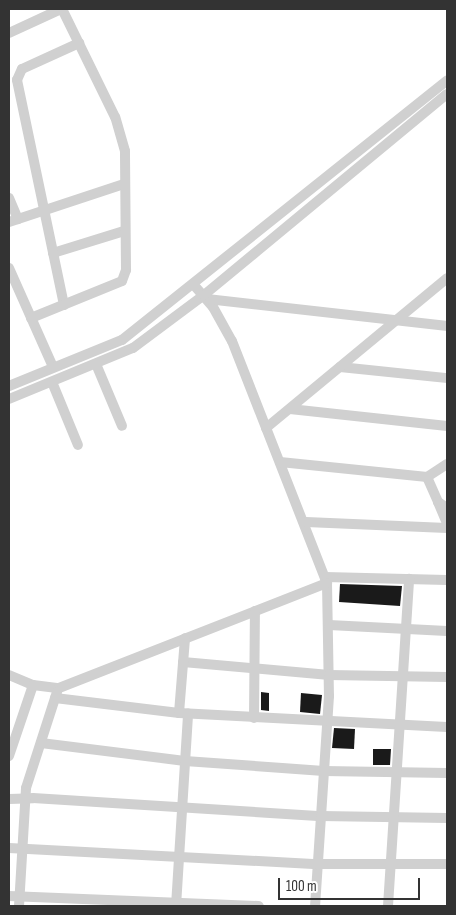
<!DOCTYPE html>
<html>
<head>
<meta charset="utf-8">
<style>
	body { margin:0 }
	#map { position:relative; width:456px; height:915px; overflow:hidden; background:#fff; font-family:"Sofia Sans Condensed",sans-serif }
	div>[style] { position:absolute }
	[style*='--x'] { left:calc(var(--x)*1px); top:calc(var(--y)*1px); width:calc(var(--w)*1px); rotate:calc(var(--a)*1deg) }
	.building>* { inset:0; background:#1a1a1a }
	.minor>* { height:10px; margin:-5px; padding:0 5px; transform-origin:5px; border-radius:5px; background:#d0d0d0 }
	span { translate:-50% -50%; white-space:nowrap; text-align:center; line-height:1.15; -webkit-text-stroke:5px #fff; paint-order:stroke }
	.frame { position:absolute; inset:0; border:10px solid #333; pointer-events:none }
	.scale { position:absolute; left:278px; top:878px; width:142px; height:22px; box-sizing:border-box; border:2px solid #333; border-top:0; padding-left:6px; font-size:15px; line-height:18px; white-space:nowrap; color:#333; -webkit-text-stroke:4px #fff; paint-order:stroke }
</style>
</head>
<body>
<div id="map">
	<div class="building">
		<i style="clip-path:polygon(340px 584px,402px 586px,400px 606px,339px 602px)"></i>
		<i style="clip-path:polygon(261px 692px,269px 693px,269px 711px,261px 710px)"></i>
		<i style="clip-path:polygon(301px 693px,322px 695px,320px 714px,300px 712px)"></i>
		<i style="clip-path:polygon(334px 728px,355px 729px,354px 749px,332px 748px)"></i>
		<i style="clip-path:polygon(373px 749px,391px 749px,390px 765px,373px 765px)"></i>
	</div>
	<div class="minor">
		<i style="--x:9;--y:33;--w:57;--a:-24.8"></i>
		<i style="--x:9;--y:198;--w:23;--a:67"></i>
		<i style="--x:9;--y:222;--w:121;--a:-18.3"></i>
		<i style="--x:53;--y:253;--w:74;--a:-17.2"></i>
		<i style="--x:9;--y:268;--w:108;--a:66"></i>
		<i style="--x:193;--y:284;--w:30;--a:49"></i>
		<i style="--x:213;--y:307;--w:39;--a:61"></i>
		<i style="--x:232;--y:341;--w:260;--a:68.6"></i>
		<i style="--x:327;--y:583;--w:113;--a:89"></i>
		<i style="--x:329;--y:696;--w:210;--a:93.8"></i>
		<i style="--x:207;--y:299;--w:242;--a:6.4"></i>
		<i style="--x:64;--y:305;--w:230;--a:-101.8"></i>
		<i style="--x:17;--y:80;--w:12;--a:-66"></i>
		<i style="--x:22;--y:69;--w:63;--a:-24.5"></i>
		<i style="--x:31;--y:318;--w:98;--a:-22.1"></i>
		<i style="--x:122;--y:281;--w:12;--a:-70"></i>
		<i style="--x:126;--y:270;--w:119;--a:-90.5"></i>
		<i style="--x:125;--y:151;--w:35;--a:-106"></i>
		<i style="--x:115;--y:117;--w:120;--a:-116.1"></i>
		<i style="--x:96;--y:364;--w:67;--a:67.2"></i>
		<i style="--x:340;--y:367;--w:108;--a:5.9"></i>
		<i style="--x:52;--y:382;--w:68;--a:67.6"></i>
		<i style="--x:9;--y:386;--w:122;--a:-22.2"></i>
		<i style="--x:122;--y:340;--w:416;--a:-38.6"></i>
		<i style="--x:9;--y:399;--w:134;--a:-22.4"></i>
		<i style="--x:133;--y:348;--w:89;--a:-36.7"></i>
		<i style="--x:204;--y:295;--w:315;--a:-39.6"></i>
		<i style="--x:290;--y:409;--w:158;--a:6.2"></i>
		<i style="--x:266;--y:428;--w:235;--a:-39.6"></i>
		<i style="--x:280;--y:462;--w:148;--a:5.8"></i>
		<i style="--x:447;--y:464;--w:24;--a:147"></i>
		<i style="--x:427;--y:477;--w:27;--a:66"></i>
		<i style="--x:438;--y:502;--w:11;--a:34"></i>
		<i style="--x:438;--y:502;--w:23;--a:67"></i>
		<i style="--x:306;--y:522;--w:141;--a:2.4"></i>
		<i style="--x:325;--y:577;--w:122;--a:1.4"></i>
		<i style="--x:329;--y:625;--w:118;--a:2.9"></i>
		<i style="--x:183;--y:662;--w:147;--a:5.1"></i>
		<i style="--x:329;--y:675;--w:118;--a:1"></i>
		<i style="--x:9;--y:675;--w:26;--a:23"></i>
		<i style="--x:33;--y:685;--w:26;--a:7"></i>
		<i style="--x:59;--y:688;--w:288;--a:-21.4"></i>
		<i style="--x:55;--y:698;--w:125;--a:6.9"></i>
		<i style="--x:179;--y:713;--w:268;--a:3"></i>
		<i style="--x:179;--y:713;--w:75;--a:-85.4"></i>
		<i style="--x:254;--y:718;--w:107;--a:-89.5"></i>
		<i style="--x:41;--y:743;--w:145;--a:7.1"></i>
		<i style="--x:185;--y:761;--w:139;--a:4.1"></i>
		<i style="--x:324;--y:771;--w:123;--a:0.9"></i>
		<i style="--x:9;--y:756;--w:75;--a:-71.3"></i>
		<i style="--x:9;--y:799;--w:24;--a:-2"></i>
		<i style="--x:33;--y:798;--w:289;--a:3.6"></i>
		<i style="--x:321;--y:816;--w:126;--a:0.9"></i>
		<i style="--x:9;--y:848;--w:309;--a:3"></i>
		<i style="--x:318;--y:864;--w:129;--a:0"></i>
		<i style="--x:9;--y:896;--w:250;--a:2.3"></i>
		<i style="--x:19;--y:906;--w:118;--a:-86.6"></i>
		<i style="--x:26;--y:788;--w:101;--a:-72.1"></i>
		<i style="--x:176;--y:906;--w:193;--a:-86.4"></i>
		<i style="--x:388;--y:906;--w:328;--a:-86.3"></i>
	</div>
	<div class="frame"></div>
	<div class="scale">100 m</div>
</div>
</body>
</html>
